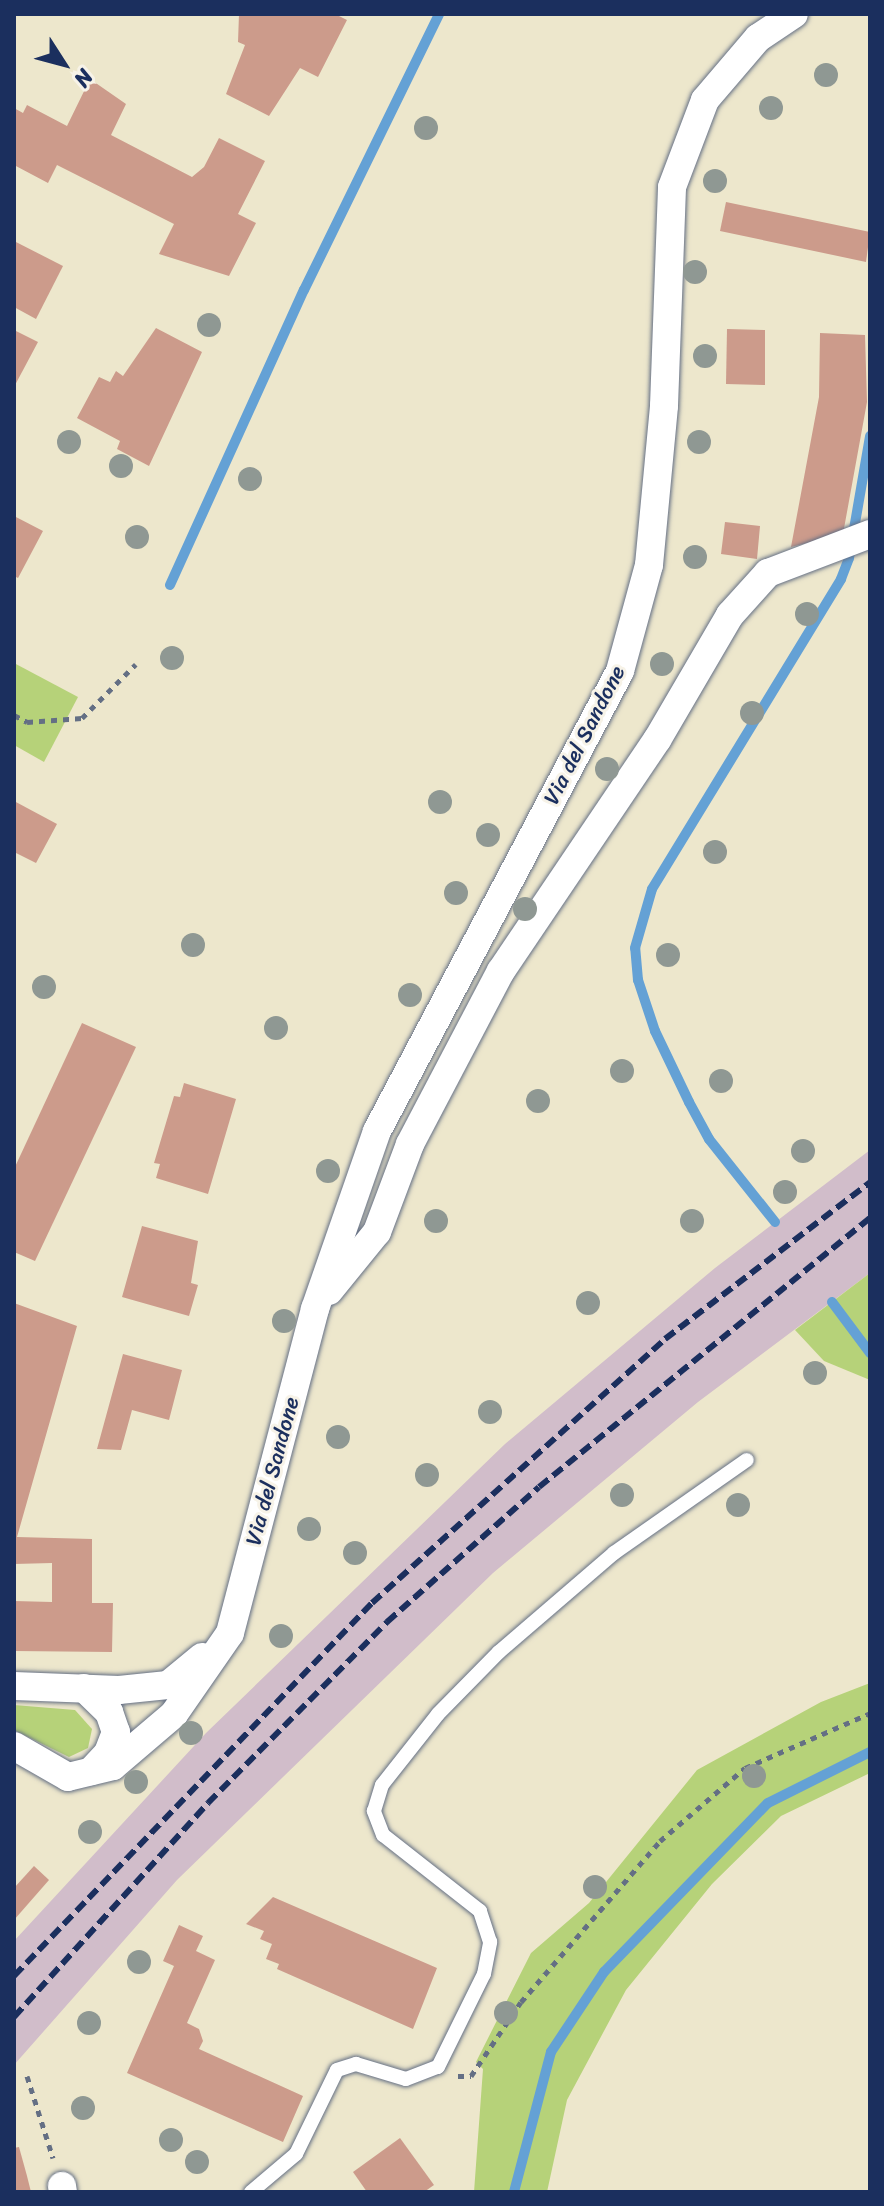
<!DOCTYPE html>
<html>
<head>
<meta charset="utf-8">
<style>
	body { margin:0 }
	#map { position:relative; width:884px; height:2206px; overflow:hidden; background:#ede7cc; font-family:Sriracha,sans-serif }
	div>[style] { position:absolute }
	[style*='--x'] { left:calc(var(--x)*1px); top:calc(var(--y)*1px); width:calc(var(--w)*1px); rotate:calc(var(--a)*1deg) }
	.industrial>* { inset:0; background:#d1bdca }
	.green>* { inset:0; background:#b6d279 }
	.stream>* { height:10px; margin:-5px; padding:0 5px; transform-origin:5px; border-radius:5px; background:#64a1d5 }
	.building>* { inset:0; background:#cc9b8b }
	.path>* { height:5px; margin-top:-2.5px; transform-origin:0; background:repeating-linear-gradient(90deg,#646f84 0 6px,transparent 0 12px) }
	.roads { filter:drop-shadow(0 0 2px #646f84) drop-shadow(0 0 2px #646f84) }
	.lane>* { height:14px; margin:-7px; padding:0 7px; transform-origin:7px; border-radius:7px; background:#fff }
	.street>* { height:28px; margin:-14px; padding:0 14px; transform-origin:14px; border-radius:14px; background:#fff }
	.rail>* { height:6px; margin-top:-3px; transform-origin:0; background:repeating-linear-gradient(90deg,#1b2f5e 0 12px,transparent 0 18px) }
	.trees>* { width:24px; height:24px; margin:-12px; border-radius:50%; background:#8f9893 }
	span { translate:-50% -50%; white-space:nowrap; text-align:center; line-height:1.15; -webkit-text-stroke:6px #f7f3e8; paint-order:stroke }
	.street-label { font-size:22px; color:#1b2f5e }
	.frame { position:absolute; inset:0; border:16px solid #1b2f5e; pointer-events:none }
	.north { position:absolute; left:24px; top:24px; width:80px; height:80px; -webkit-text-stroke:6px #f7f3e8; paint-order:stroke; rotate:126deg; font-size:22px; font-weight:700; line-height:32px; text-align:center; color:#1b2f5e }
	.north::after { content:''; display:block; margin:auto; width:28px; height:36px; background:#1b2f5e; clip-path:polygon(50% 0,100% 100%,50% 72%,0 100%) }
</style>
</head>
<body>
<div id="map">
	<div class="industrial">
		<i style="clip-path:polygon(870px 1150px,870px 1273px,698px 1402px,493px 1573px,177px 1880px,14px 2065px,14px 1941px,206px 1733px,505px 1444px,715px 1268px)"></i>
	</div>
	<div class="green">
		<i style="clip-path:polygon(14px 663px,78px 697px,44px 762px,14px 745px)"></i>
		<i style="clip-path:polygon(870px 1273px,870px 1380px,824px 1361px,795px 1330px)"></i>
		<i style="clip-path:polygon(870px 1683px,870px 1773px,781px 1816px,712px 1884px,626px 1990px,567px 2100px,547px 2192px,474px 2192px,483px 2069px,476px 2062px,531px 1953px,589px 1903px,697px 1770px,821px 1702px)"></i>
		<i style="clip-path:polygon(14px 1705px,75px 1710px,92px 1729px,88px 1748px,69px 1757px,14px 1730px)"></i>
	</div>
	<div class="stream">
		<i style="--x:170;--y:585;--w:324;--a:-65.6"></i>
		<i style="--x:304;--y:290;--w:307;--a:-63.9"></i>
		<i style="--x:775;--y:1222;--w:106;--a:-128.5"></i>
		<i style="--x:709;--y:1139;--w:42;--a:-118.4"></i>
		<i style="--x:689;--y:1102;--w:79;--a:-115.6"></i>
		<i style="--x:655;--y:1031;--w:54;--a:-108.4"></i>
		<i style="--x:638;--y:980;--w:32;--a:-95"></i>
		<i style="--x:635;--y:948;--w:61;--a:-73.9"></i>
		<i style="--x:652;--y:889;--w:363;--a:-58.6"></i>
		<i style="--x:841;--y:579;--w:22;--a:-69"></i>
		<i style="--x:849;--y:558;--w:124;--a:-80.2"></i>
		<i style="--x:832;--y:1302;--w:64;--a:53.3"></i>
		<i style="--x:514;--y:2192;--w:145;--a:-75.2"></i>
		<i style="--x:551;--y:2052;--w:96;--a:-56.5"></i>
		<i style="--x:604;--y:1972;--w:235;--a:-45.9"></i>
		<i style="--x:768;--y:1803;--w:114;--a:-26.6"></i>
	</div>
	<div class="building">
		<i style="clip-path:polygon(239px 14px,335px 14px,347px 20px,318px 77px,300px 68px,269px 116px,226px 94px,245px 45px,238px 42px)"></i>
		<i style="clip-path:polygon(90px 79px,126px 104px,111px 135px,192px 177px,204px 167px,219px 138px,265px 161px,238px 214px,256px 223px,229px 276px,159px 254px,174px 224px,57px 165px,48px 183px,14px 165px,14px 108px,23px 113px,27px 105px,67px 126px)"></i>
		<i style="clip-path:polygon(726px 202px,870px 232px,866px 262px,720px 231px)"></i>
		<i style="clip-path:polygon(14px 241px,63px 266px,36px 319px,14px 307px)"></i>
		<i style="clip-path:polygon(156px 328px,202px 352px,149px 466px,117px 449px,120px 441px,77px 418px,99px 377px,110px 382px,116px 371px,123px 376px)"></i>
		<i style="clip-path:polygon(727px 329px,765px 330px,765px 385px,726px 384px)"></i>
		<i style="clip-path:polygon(14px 330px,38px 342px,14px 387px)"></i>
		<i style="clip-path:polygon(820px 333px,865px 335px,867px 402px,843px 534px,791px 547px,819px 397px)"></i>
		<i style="clip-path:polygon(14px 516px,43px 531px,18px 578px,14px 576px)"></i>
		<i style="clip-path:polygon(725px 522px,760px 526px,757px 559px,721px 554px)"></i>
		<i style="clip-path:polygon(14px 801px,57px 824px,36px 863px,14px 852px)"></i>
		<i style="clip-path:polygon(82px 1023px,136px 1047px,35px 1261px,14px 1252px,14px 1169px)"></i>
		<i style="clip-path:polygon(184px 1083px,236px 1099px,208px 1194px,156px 1178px,160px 1164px,154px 1163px,174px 1096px,180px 1097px)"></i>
		<i style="clip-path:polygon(142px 1226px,198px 1241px,191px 1283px,198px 1285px,189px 1316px,122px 1297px)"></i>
		<i style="clip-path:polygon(14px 1303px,77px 1326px,17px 1537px,92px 1539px,92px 1603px,113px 1603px,112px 1652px,14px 1651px,14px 1601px,52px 1602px,52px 1563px,14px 1564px)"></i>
		<i style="clip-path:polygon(123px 1354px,182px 1370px,169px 1420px,132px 1410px,121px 1450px,97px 1449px)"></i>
		<i style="clip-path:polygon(34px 1866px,49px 1880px,14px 1920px,14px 1888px)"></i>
		<i style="clip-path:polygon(273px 1897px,437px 1968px,413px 2029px,277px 1969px,279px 1964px,266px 1959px,272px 1944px,260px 1939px,264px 1931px,246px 1924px)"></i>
		<i style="clip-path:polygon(179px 1925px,203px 1936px,196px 1951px,215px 1960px,187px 2023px,199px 2029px,203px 2041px,199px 2049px,303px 2096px,283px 2142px,127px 2073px,174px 1966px,163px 1961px)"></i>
		<i style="clip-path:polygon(400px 2138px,434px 2185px,424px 2192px,367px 2192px,353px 2172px)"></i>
		<i style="clip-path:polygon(19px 2147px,27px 2176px,31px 2192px,14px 2192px,14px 2148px)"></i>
	</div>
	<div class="path">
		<i style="--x:14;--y:715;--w:15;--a:28"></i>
		<i style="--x:27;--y:722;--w:55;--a:-4.2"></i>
		<i style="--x:82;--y:718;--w:76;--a:-45"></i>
		<i style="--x:27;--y:2076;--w:86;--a:72.4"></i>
		<i style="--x:458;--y:2076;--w:13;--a:0"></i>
		<i style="--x:471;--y:2076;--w:89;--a:-56"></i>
		<i style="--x:521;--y:2002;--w:213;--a:-49.2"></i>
		<i style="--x:660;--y:1841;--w:112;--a:-40.7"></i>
		<i style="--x:745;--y:1768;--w:137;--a:-23.7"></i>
	</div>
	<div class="roads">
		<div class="lane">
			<i style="--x:251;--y:2192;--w:59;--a:-40.2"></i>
			<i style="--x:296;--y:2154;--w:93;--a:-64"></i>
			<i style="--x:337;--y:2070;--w:20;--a:-18"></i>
			<i style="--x:356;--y:2064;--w:52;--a:16.7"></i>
			<i style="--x:406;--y:2079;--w:34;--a:-21"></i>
			<i style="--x:438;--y:2067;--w:104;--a:-63.7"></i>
			<i style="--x:484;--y:1974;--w:33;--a:-79"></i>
			<i style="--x:490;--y:1942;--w:33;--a:-108"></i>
			<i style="--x:480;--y:1911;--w:123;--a:-141.9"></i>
			<i style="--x:383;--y:1835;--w:26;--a:-111"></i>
			<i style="--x:374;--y:1811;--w:27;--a:-73"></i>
			<i style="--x:382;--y:1785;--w:90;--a:-51.7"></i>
			<i style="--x:438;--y:1714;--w:87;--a:-45.5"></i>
			<i style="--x:499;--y:1652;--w:152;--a:-40.7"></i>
			<i style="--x:614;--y:1553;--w:162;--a:-35"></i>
		</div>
		<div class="street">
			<i style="--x:329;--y:1291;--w:76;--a:-50.9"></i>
			<i style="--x:377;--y:1232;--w:94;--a:-69.4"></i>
			<i style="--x:410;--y:1144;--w:195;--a:-62.3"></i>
			<i style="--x:501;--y:971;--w:279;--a:-56"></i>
			<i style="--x:657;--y:740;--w:145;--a:-59.7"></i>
			<i style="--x:730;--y:615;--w:57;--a:-47.9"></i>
			<i style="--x:768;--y:573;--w:109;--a:-20.9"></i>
			<i style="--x:14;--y:1686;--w:105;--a:2.2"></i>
			<i style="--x:119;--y:1690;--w:49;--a:-5.8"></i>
			<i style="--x:168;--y:1685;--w:44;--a:-39.5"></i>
			<i style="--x:84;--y:1688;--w:35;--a:44"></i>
			<i style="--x:109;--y:1712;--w:21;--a:71"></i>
			<i style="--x:116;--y:1732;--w:22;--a:111"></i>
			<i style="--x:108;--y:1753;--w:25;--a:133"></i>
			<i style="--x:14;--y:1746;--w:62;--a:29.9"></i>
			<i style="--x:68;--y:1777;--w:46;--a:-13.7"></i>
			<i style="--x:113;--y:1766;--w:80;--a:-40.4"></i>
			<i style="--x:174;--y:1714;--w:98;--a:-55.3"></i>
			<i style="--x:230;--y:1633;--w:335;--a:-75.3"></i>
			<i style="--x:315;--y:1309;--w:188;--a:-70.8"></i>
			<i style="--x:377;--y:1131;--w:520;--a:-62.15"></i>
			<i style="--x:620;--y:671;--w:110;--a:-74.7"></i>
			<i style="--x:649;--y:565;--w:160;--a:-84.6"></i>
			<i style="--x:664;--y:406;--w:219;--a:-87.9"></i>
			<i style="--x:672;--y:187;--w:93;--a:-69.2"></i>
			<i style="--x:705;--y:100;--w:82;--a:-49.5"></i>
			<i style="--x:758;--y:38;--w:43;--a:-33.7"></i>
			<i style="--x:62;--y:2186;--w:6;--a:81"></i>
		</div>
	</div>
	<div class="rail">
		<i style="--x:14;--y:1976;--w:517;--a:-46.18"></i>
		<i style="--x:372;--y:1603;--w:394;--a:-42"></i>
		<i style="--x:665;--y:1339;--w:258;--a:-37.4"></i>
		<i style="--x:14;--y:2017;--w:289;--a:-47.8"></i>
		<i style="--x:208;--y:1803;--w:255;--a:-45.3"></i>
		<i style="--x:387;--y:1622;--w:203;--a:-41.6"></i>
		<i style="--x:539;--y:1487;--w:427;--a:-39.1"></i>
	</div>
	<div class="trees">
		<i style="left:826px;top:75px"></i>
		<i style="left:771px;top:108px"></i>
		<i style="left:426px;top:128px"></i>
		<i style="left:715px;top:181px"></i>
		<i style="left:695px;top:272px"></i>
		<i style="left:209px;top:325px"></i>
		<i style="left:705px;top:356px"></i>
		<i style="left:69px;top:442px"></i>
		<i style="left:699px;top:442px"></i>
		<i style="left:121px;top:466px"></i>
		<i style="left:250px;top:479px"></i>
		<i style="left:137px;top:537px"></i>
		<i style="left:695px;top:557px"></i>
		<i style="left:807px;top:614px"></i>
		<i style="left:172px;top:658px"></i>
		<i style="left:662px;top:664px"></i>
		<i style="left:752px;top:713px"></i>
		<i style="left:607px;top:769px"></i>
		<i style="left:440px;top:802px"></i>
		<i style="left:488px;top:835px"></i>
		<i style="left:715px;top:852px"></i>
		<i style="left:456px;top:893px"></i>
		<i style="left:525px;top:909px"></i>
		<i style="left:193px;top:945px"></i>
		<i style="left:668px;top:955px"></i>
		<i style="left:44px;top:987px"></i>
		<i style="left:410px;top:995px"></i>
		<i style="left:276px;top:1028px"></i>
		<i style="left:622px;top:1071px"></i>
		<i style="left:721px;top:1081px"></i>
		<i style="left:538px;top:1101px"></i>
		<i style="left:803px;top:1151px"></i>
		<i style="left:328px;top:1171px"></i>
		<i style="left:785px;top:1192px"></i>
		<i style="left:436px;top:1221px"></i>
		<i style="left:692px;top:1221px"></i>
		<i style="left:588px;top:1303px"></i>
		<i style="left:284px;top:1321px"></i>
		<i style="left:815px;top:1373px"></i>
		<i style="left:490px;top:1412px"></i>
		<i style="left:338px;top:1437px"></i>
		<i style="left:427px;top:1475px"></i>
		<i style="left:622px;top:1495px"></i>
		<i style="left:738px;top:1505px"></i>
		<i style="left:309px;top:1529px"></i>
		<i style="left:355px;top:1553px"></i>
		<i style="left:281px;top:1636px"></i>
		<i style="left:191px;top:1733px"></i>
		<i style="left:754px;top:1776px"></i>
		<i style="left:136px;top:1782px"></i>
		<i style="left:90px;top:1832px"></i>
		<i style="left:595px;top:1887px"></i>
		<i style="left:139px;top:1962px"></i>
		<i style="left:506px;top:2013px"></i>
		<i style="left:89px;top:2023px"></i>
		<i style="left:83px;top:2108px"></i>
		<i style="left:171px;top:2140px"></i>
		<i style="left:197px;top:2162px"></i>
	</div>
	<div class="street-label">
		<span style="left:584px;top:735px;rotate:-63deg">Via del Sandone</span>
		<span style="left:272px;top:1471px;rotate:-75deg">Via del Sandone</span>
	</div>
	<div class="frame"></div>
	<div class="north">N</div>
</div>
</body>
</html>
